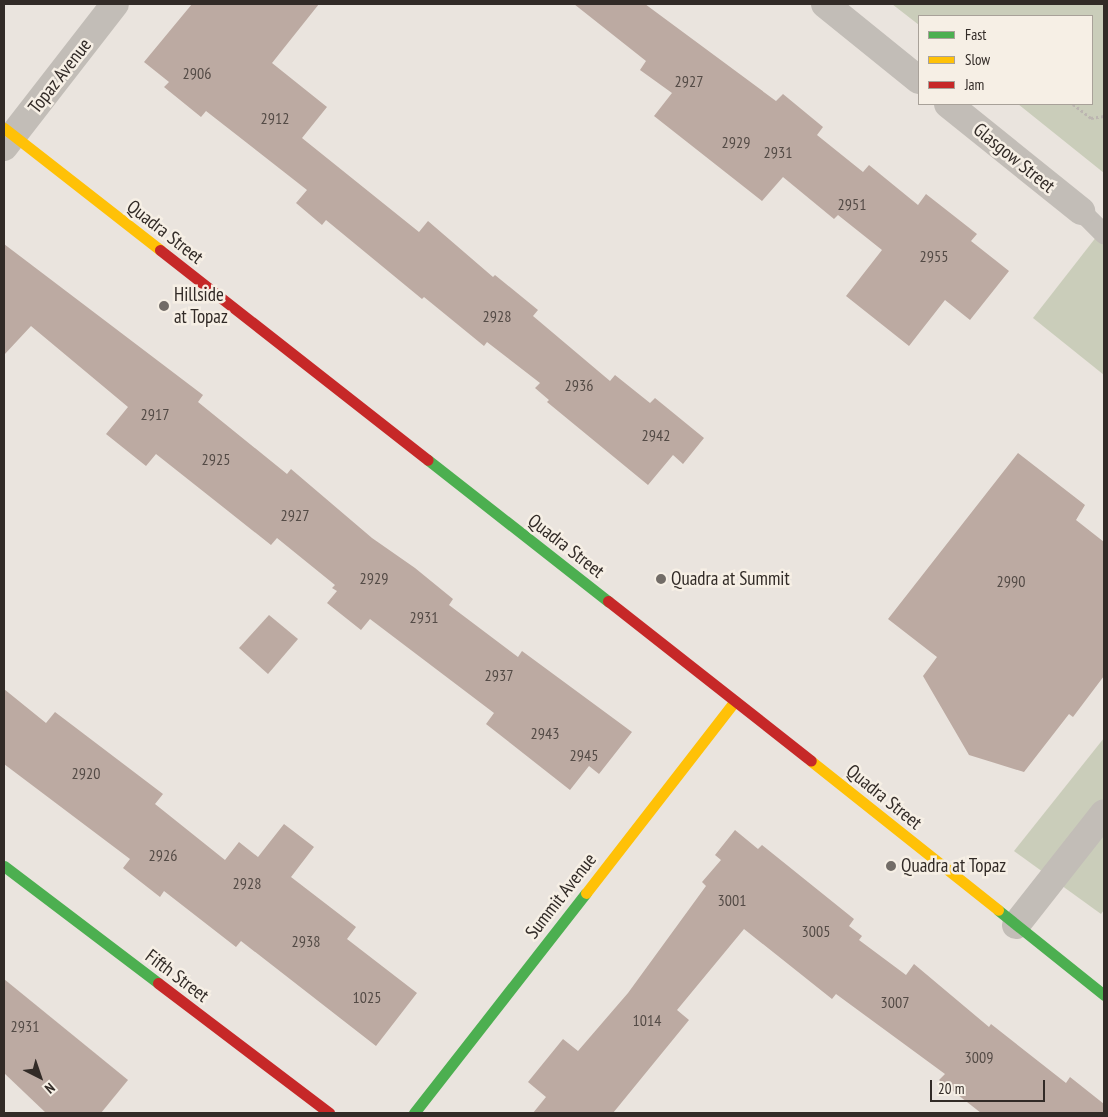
<!DOCTYPE html>
<html>
<head>
<meta charset="utf-8">
<style>
	body { margin:0 }
	#map { position:relative; width:1108px; height:1117px; overflow:hidden; background:#eae4de; font-family:"PT Sans Narrow",sans-serif }
	div>[style] { position:absolute }
	[style*='--x'] { left:calc(var(--x)*1px); top:calc(var(--y)*1px); width:calc(var(--w)*1px); rotate:calc(var(--a)*1deg) }
	.green>* { inset:0; background:#cacdba }
	.building>* { inset:0; background:#bcaaa2 }
	.path>* { height:3px; margin-top:-1.5px; transform-origin:0; background:repeating-linear-gradient(90deg,#bbb5b0 0 2.5px,transparent 0 5px) }
	.lane>* { height:20px; margin:-10px; padding:0 10px; transform-origin:10px; border-radius:10px; background:#c2bdb7 }
	.street>* { height:28px; margin:-14px; padding:0 14px; transform-origin:14px; border-radius:14px; background:#c2bdb7 }
	.fast>* { height:11px; margin:-5.5px; padding:0 5.5px; transform-origin:5.5px; border-radius:5.5px; background:#4caf50 }
	.slow>* { height:11px; margin:-5.5px; padding:0 5.5px; transform-origin:5.5px; border-radius:5.5px; background:#ffc107 }
	.jam>* { height:11px; margin:-5.5px; padding:0 5.5px; transform-origin:5.5px; border-radius:5.5px; background:#c62828 }
	.dots>* { width:14px; height:14px; translate:-50% -50%; box-sizing:border-box; border:2px solid #f6efe5; border-radius:50% }
	span { translate:-50% -50%; white-space:nowrap; text-align:center; line-height:1.15; -webkit-text-stroke:5px #f6efe5; paint-order:stroke }
	.number-label { font-size:16px; color:#544b46 }
	.number-label span { -webkit-text-stroke-width:0 }
	.street-label { font-size:19px; color:#322b27 }
	.poi-label { font-size:19px; color:#322b27 }
	.left { translate:0 -50%; text-align:left }
	.frame { position:absolute; inset:0; border:5px solid #322b27; pointer-events:none }
	.legend { position:absolute; left:918px; top:15px; width:175px; height:90px; box-sizing:border-box; background:#f6efe5; border:1px solid #a8a199; margin:0; padding:6px 9px; list-style:none; font-size:15px; color:#322b27 }
	.legend li { display:flex; align-items:center; gap:10px; height:25px }
	.legend b { width:25px; border:1px solid #a8a199 }
	.north { position:absolute; left:15px; top:1052px; width:50px; height:50px; -webkit-text-stroke:4px #f6efe5; paint-order:stroke; rotate:139deg; font-size:14px; font-weight:700; line-height:20px; text-align:center; color:#322b27 }
	.north::after { content:''; display:block; margin:auto; width:18px; height:22px; background:#322b27; clip-path:polygon(50% 0,100% 100%,50% 72%,0 100%) }
	.scale { position:absolute; left:930px; top:1080px; width:115px; height:22px; box-sizing:border-box; border:2px solid #322b27; border-top:0; padding-left:6px; font-size:15px; line-height:18px; white-space:nowrap; color:#322b27; -webkit-text-stroke:4px #f6efe5; paint-order:stroke }
</style>
</head>
<body>
<div id="map">
	<div class="green">
		<i style="clip-path:polygon(892px 4px,1104px 4px,1104px 173px,1018px 104px,1092px 104px,1092px 16px,919px 16px,919px 25px)"></i>
		<i style="clip-path:polygon(1104px 227px,1104px 375px,1033px 318px)"></i>
		<i style="clip-path:polygon(1104px 738px,1104px 910px,1101px 914px,1014px 851px)"></i>
	</div>
	<div class="building">
		<i style="clip-path:polygon(192px 4px,319px 4px,272px 63px,327px 107px,302px 138px,419px 232px,428px 221px,493px 277px,495px 275px,538px 310px,533px 316px,610px 381px,615px 375px,650px 403px,655px 398px,704px 438px,683px 464px,673px 455px,648px 485px,547px 402px,549px 400px,535px 388px,540px 383px,487px 342px,484px 346px,424px 297px,422px 299px,326px 220px,322px 225px,296px 203px,307px 190px,206px 111px,201px 117px,164px 87px,169px 82px,144px 62px)"></i>
		<i style="clip-path:polygon(574px 4px,645px 4px,776px 101px,783px 94px,823px 127px,817px 135px,863px 172px,869px 165px,918px 205px,926px 194px,977px 234px,971px 241px,1009px 271px,970px 320px,945px 300px,909px 346px,846px 296px,882px 250px,838px 215px,834px 219px,783px 177px,762px 201px,654px 116px,672px 93px,640px 70px,646px 61px)"></i>
		<i style="clip-path:polygon(4px 244px,203px 395px,198px 402px,287px 474px,291px 469px,372px 538px,415px 568px,453px 599px,449px 605px,518px 657px,522px 651px,632px 732px,599px 774px,589px 766px,570px 790px,486px 724px,494px 713px,370px 619px,361px 630px,327px 603px,337px 591px,332px 588px,335px 585px,277px 538px,271px 545px,156px 454px,146px 466px,106px 434px,128px 407px,31px 326px,4px 355px)"></i>
		<i style="clip-path:polygon(1018px 453px,1085px 505px,1076px 520px,1104px 542px,1104px 676px,1073px 717px,1069px 714px,1024px 772px,969px 755px,923px 676px,937px 657px,888px 619px)"></i>
		<i style="clip-path:polygon(269px 615px,298px 639px,268px 674px,239px 648px)"></i>
		<i style="clip-path:polygon(4px 689px,46px 723px,55px 712px,163px 794px,155px 804px,225px 860px,239px 842px,258px 857px,284px 824px,314px 847px,291px 877px,356px 927px,347px 939px,417px 993px,376px 1046px,241px 941px,236px 947px,164px 891px,160px 897px,123px 868px,130px 859px,4px 764px)"></i>
		<i style="clip-path:polygon(735px 830px,758px 849px,762px 845px,854px 919px,849px 926px,862px 936px,859px 940px,906px 975px,914px 964px,989px 1027px,991px 1024px,1066px 1083px,1070px 1077px,1104px 1104px,1104px 1113px,981px 1113px,939px 1080px,945px 1074px,836px 994px,832px 999px,744px 929px,677px 1010px,689px 1020px,613px 1113px,533px 1113px,546px 1097px,528px 1082px,563px 1039px,578px 1051px,628px 993px,706px 886px,702px 882px,721px 860px,715px 855px)"></i>
		<i style="clip-path:polygon(4px 979px,128px 1080px,101px 1113px,46px 1113px,4px 1073px)"></i>
	</div>
	<div class="path">
		<i style="--x:1073;--y:104;--w:23;--a:38"></i>
		<i style="--x:1091;--y:118;--w:13;--a:-9"></i>
	</div>
	<div class="lane">
		<i style="--x:1081;--y:211;--w:33;--a:45"></i>
	</div>
	<div class="street">
		<i style="--x:825;--y:4;--w:121;--a:39"></i>
		<i style="--x:948;--y:104;--w:171;--a:38.8"></i>
		<i style="--x:4;--y:147;--w:181;--a:-52.2"></i>
		<i style="--x:1016;--y:925;--w:142;--a:-51.8"></i>
	</div>
	<div class="fast">
		<i style="--x:428;--y:460;--w:229;--a:38.1"></i>
		<i style="--x:4;--y:866;--w:193;--a:37.2"></i>
		<i style="--x:998;--y:910;--w:136;--a:38.7"></i>
		<i style="--x:414;--y:1113;--w:279;--a:-52"></i>
	</div>
	<div class="slow">
		<i style="--x:4;--y:128;--w:198;--a:38"></i>
		<i style="--x:811;--y:761;--w:239;--a:38.5"></i>
		<i style="--x:586;--y:893;--w:243;--a:-52.2"></i>
	</div>
	<div class="jam">
		<i style="--x:160;--y:250;--w:340;--a:38.1"></i>
		<i style="--x:608;--y:601;--w:258;--a:38.2"></i>
		<i style="--x:158;--y:983;--w:215;--a:37.2"></i>
	</div>
	<div class="dots">
		<i style="left:164px;top:306px;background:#726c67"></i>
		<i style="left:661px;top:579px;background:#726c67"></i>
		<i style="left:891px;top:866px;background:#726c67"></i>
	</div>
	<div class="number-label">
		<span style="left:197px;top:73px">2906</span>
		<span style="left:689px;top:81px">2927</span>
		<span style="left:275px;top:118px">2912</span>
		<span style="left:736px;top:142px">2929</span>
		<span style="left:778px;top:152px">2931</span>
		<span style="left:852px;top:204px">2951</span>
		<span style="left:934px;top:256px">2955</span>
		<span style="left:497px;top:316px">2928</span>
		<span style="left:579px;top:385px">2936</span>
		<span style="left:155px;top:414px">2917</span>
		<span style="left:656px;top:435px">2942</span>
		<span style="left:216px;top:459px">2925</span>
		<span style="left:295px;top:515px">2927</span>
		<span style="left:374px;top:578px">2929</span>
		<span style="left:1011px;top:581px">2990</span>
		<span style="left:424px;top:617px">2931</span>
		<span style="left:499px;top:675px">2937</span>
		<span style="left:545px;top:733px">2943</span>
		<span style="left:584px;top:755px">2945</span>
		<span style="left:86px;top:773px">2920</span>
		<span style="left:163px;top:855px">2926</span>
		<span style="left:247px;top:883px">2928</span>
		<span style="left:732px;top:900px">3001</span>
		<span style="left:816px;top:931px">3005</span>
		<span style="left:306px;top:941px">2938</span>
		<span style="left:367px;top:997px">1025</span>
		<span style="left:895px;top:1002px">3007</span>
		<span style="left:647px;top:1020px">1014</span>
		<span style="left:25px;top:1026px">2931</span>
		<span style="left:979px;top:1057px">3009</span>
	</div>
	<div class="street-label">
		<span style="left:60px;top:76px;rotate:-52deg">Topaz Avenue</span>
		<span style="left:1014px;top:158px;rotate:39deg">Glasgow Street</span>
		<span style="left:165px;top:232px;rotate:38deg">Quadra Street</span>
		<span style="left:566px;top:546px;rotate:38deg">Quadra Street</span>
		<span style="left:884px;top:797px;rotate:39deg">Quadra Street</span>
		<span style="left:561px;top:896px;rotate:-52deg">Summit Avenue</span>
		<span style="left:177px;top:976px;rotate:37deg">Fifth Street</span>
	</div>
	<div class="poi-label">
		<span class="left" style="left:174px;top:306px">Hillside<br>at Topaz</span>
		<span class="left" style="left:671px;top:579px">Quadra at Summit</span>
		<span class="left" style="left:901px;top:866px">Quadra at Topaz</span>
	</div>
	<div class="frame"></div>
	<ul class="legend">
	<li><b style="height:6px;background:#4caf50"></b>Fast</li>
	<li><b style="height:6px;background:#ffc107"></b>Slow</li>
	<li><b style="height:6px;background:#c62828"></b>Jam</li>
	</ul>
	<div class="north">N</div>
	<div class="scale">20 m</div>
</div>
</body>
</html>
